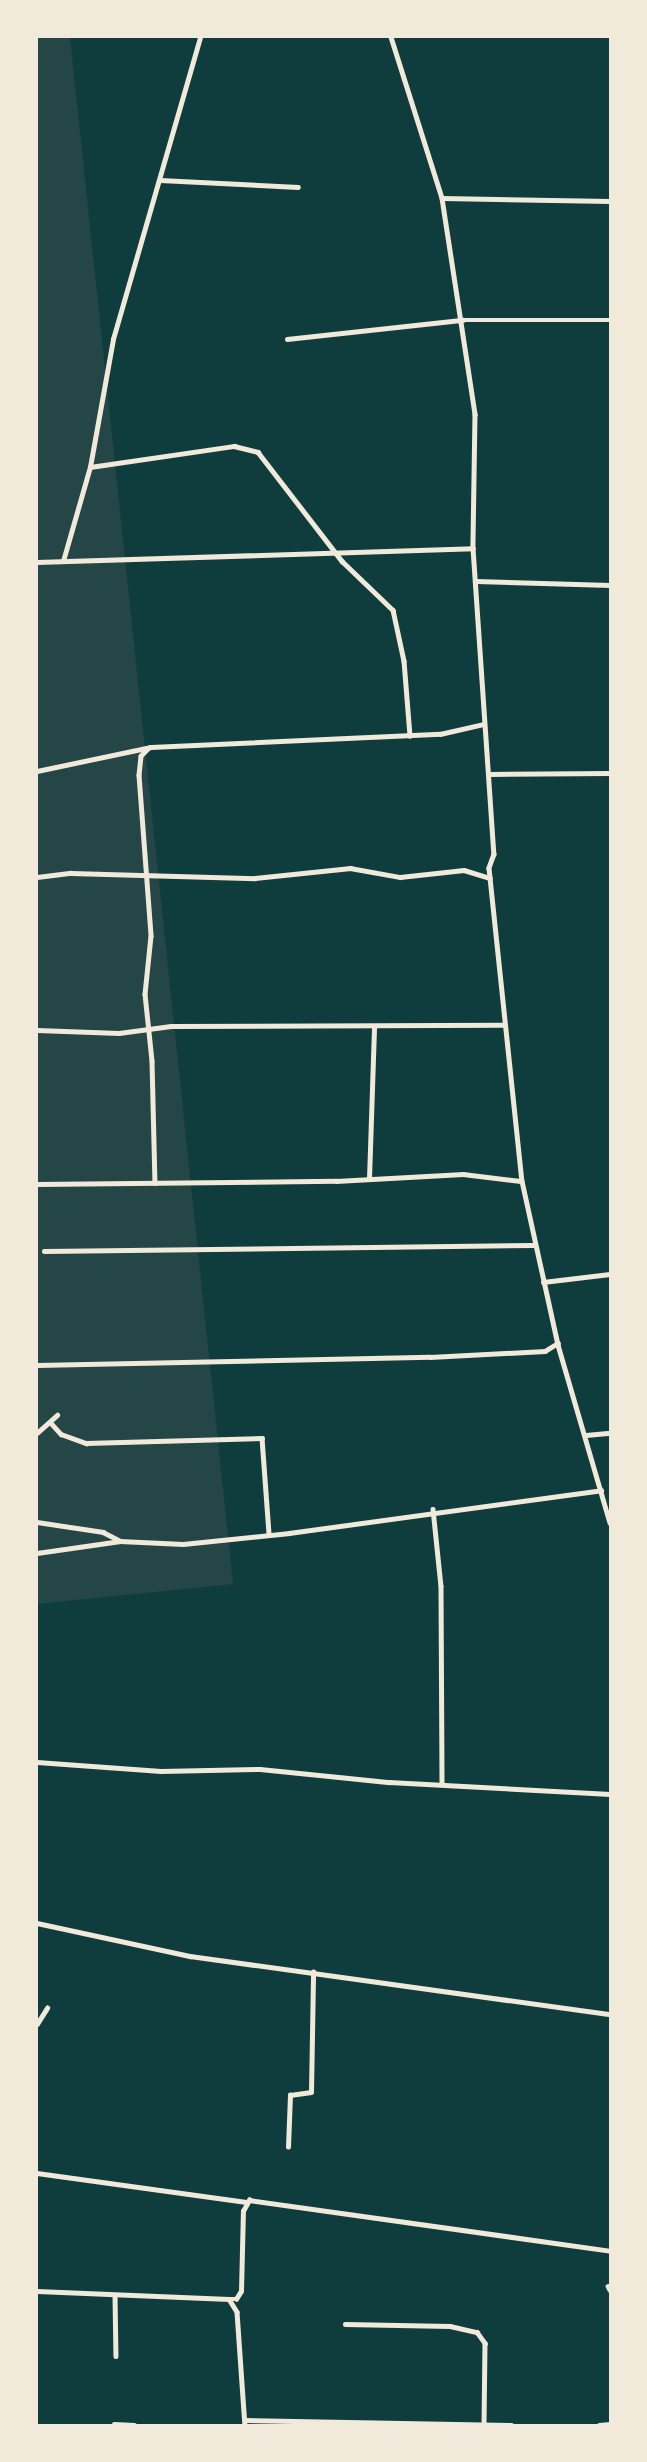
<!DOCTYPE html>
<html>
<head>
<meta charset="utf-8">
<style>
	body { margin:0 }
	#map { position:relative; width:647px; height:2462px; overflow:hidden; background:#0f3d3e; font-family:Inter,sans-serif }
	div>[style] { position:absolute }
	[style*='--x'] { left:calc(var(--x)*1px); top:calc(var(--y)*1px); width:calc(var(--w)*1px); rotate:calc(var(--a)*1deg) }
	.green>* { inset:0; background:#244646 }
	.minor>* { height:4.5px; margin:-2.25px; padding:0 2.25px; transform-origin:2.25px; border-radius:2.25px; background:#f1e9da }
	span { translate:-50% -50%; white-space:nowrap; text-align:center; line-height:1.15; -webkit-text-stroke:7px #f1e9da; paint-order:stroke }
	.frame { position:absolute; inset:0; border:38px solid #f1e9da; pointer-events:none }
</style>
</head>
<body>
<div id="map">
	<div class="green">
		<i style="clip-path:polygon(37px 37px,70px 37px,233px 1584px,37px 1604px)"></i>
	</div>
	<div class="minor">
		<i style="--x:391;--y:37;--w:169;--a:72.4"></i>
		<i style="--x:442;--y:198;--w:219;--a:81.3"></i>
		<i style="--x:475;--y:414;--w:134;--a:90.9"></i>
		<i style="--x:473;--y:548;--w:307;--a:86.1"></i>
		<i style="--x:494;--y:854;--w:15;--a:110"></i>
		<i style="--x:489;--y:868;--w:315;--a:84"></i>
		<i style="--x:522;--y:1181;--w:168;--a:77.6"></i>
		<i style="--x:558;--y:1345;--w:185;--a:73.7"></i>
		<i style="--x:160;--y:180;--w:138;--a:2.9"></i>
		<i style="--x:442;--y:198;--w:168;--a:1"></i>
		<i style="--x:287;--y:339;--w:177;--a:-6.2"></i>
		<i style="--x:463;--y:320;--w:147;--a:0"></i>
		<i style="--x:90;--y:467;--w:146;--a:-8.3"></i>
		<i style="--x:234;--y:446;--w:25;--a:14"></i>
		<i style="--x:258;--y:452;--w:138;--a:52.4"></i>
		<i style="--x:342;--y:561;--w:71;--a:43.9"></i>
		<i style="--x:393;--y:610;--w:52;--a:77.8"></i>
		<i style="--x:404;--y:661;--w:75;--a:85.4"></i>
		<i style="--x:63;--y:561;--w:98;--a:-74"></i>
		<i style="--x:90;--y:467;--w:130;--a:-79.8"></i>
		<i style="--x:113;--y:339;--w:314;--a:-73.9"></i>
		<i style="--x:37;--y:562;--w:436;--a:-1.8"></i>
		<i style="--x:476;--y:581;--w:134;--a:1.7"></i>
		<i style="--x:149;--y:748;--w:11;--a:135"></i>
		<i style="--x:141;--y:756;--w:19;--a:96"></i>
		<i style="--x:139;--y:775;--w:161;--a:85.7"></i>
		<i style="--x:151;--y:936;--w:58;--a:95.9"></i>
		<i style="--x:145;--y:994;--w:67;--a:84"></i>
		<i style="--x:152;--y:1061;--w:122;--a:88.6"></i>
		<i style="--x:37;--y:771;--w:116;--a:-11.9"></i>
		<i style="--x:151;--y:747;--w:289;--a:-2.6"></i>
		<i style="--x:440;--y:734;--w:45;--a:-12.8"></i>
		<i style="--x:489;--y:774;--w:121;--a:-0.5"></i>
		<i style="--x:37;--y:877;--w:34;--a:-7"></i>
		<i style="--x:71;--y:873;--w:184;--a:1.6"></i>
		<i style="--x:255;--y:878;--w:96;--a:-6"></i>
		<i style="--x:350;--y:868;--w:51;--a:10.2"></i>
		<i style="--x:400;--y:877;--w:64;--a:-6.2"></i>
		<i style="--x:464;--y:870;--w:27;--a:17"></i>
		<i style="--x:37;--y:1030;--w:82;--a:2.1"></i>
		<i style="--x:119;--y:1033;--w:52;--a:-7.7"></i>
		<i style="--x:171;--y:1026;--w:332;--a:-0.2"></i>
		<i style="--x:369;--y:1179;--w:151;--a:-88.1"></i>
		<i style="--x:37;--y:1184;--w:299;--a:-0.6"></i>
		<i style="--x:336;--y:1181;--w:127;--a:-3.2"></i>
		<i style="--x:463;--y:1174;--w:58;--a:6.9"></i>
		<i style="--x:44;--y:1251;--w:489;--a:-0.7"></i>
		<i style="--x:543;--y:1282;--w:67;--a:-6.8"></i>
		<i style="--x:37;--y:1365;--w:393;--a:-1.2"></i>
		<i style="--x:430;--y:1357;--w:115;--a:-3"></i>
		<i style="--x:545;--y:1351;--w:15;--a:-32"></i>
		<i style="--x:51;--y:1423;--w:15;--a:48"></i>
		<i style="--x:61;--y:1434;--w:27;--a:20"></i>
		<i style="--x:86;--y:1443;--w:176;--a:-1.6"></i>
		<i style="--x:262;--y:1438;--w:96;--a:85.8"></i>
		<i style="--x:37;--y:1433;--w:27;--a:-42"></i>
		<i style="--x:586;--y:1435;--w:24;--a:-5"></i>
		<i style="--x:433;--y:1509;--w:77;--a:84.1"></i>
		<i style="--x:441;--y:1586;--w:198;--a:89.7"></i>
		<i style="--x:37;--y:1522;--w:67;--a:8.6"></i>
		<i style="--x:103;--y:1532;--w:18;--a:27"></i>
		<i style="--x:37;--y:1553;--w:84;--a:-8.2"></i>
		<i style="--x:120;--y:1541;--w:63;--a:2.7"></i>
		<i style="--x:183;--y:1544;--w:107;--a:-5.9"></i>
		<i style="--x:289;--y:1533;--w:315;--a:-7.8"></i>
		<i style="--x:37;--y:1762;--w:124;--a:4.2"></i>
		<i style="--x:161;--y:1771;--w:99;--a:-1.2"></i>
		<i style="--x:260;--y:1769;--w:130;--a:5.8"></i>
		<i style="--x:389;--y:1782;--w:221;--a:3.1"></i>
		<i style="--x:37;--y:1923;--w:157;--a:12.2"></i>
		<i style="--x:190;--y:1956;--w:424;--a:7.9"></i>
		<i style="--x:37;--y:2024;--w:19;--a:-58"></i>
		<i style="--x:288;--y:2147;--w:52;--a:-87.8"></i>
		<i style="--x:290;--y:2095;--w:21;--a:-8"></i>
		<i style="--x:311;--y:2092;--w:120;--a:-89"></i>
		<i style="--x:37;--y:2173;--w:211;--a:7.9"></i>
		<i style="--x:608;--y:2286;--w:4;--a:63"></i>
		<i style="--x:37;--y:2291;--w:192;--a:2.4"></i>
		<i style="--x:229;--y:2299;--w:15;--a:58"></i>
		<i style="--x:237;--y:2312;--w:113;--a:86"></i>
		<i style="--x:115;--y:2295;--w:61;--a:89.1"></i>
		<i style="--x:229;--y:2299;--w:7;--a:0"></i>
		<i style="--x:236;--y:2299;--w:9;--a:-58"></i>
		<i style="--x:241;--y:2291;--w:80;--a:-88.6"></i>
		<i style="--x:243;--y:2211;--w:13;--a:-61"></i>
		<i style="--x:249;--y:2200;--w:365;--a:8"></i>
		<i style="--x:345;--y:2324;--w:105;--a:1.1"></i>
		<i style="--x:450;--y:2326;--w:28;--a:13"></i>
		<i style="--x:477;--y:2332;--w:14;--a:54"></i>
		<i style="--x:485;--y:2343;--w:80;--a:90.7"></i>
		<i style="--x:245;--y:2420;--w:266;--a:1.1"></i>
		<i style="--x:114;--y:2424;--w:20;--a:3"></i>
		<i style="--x:599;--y:2425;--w:11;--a:-5"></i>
	</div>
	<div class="frame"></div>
</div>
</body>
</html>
